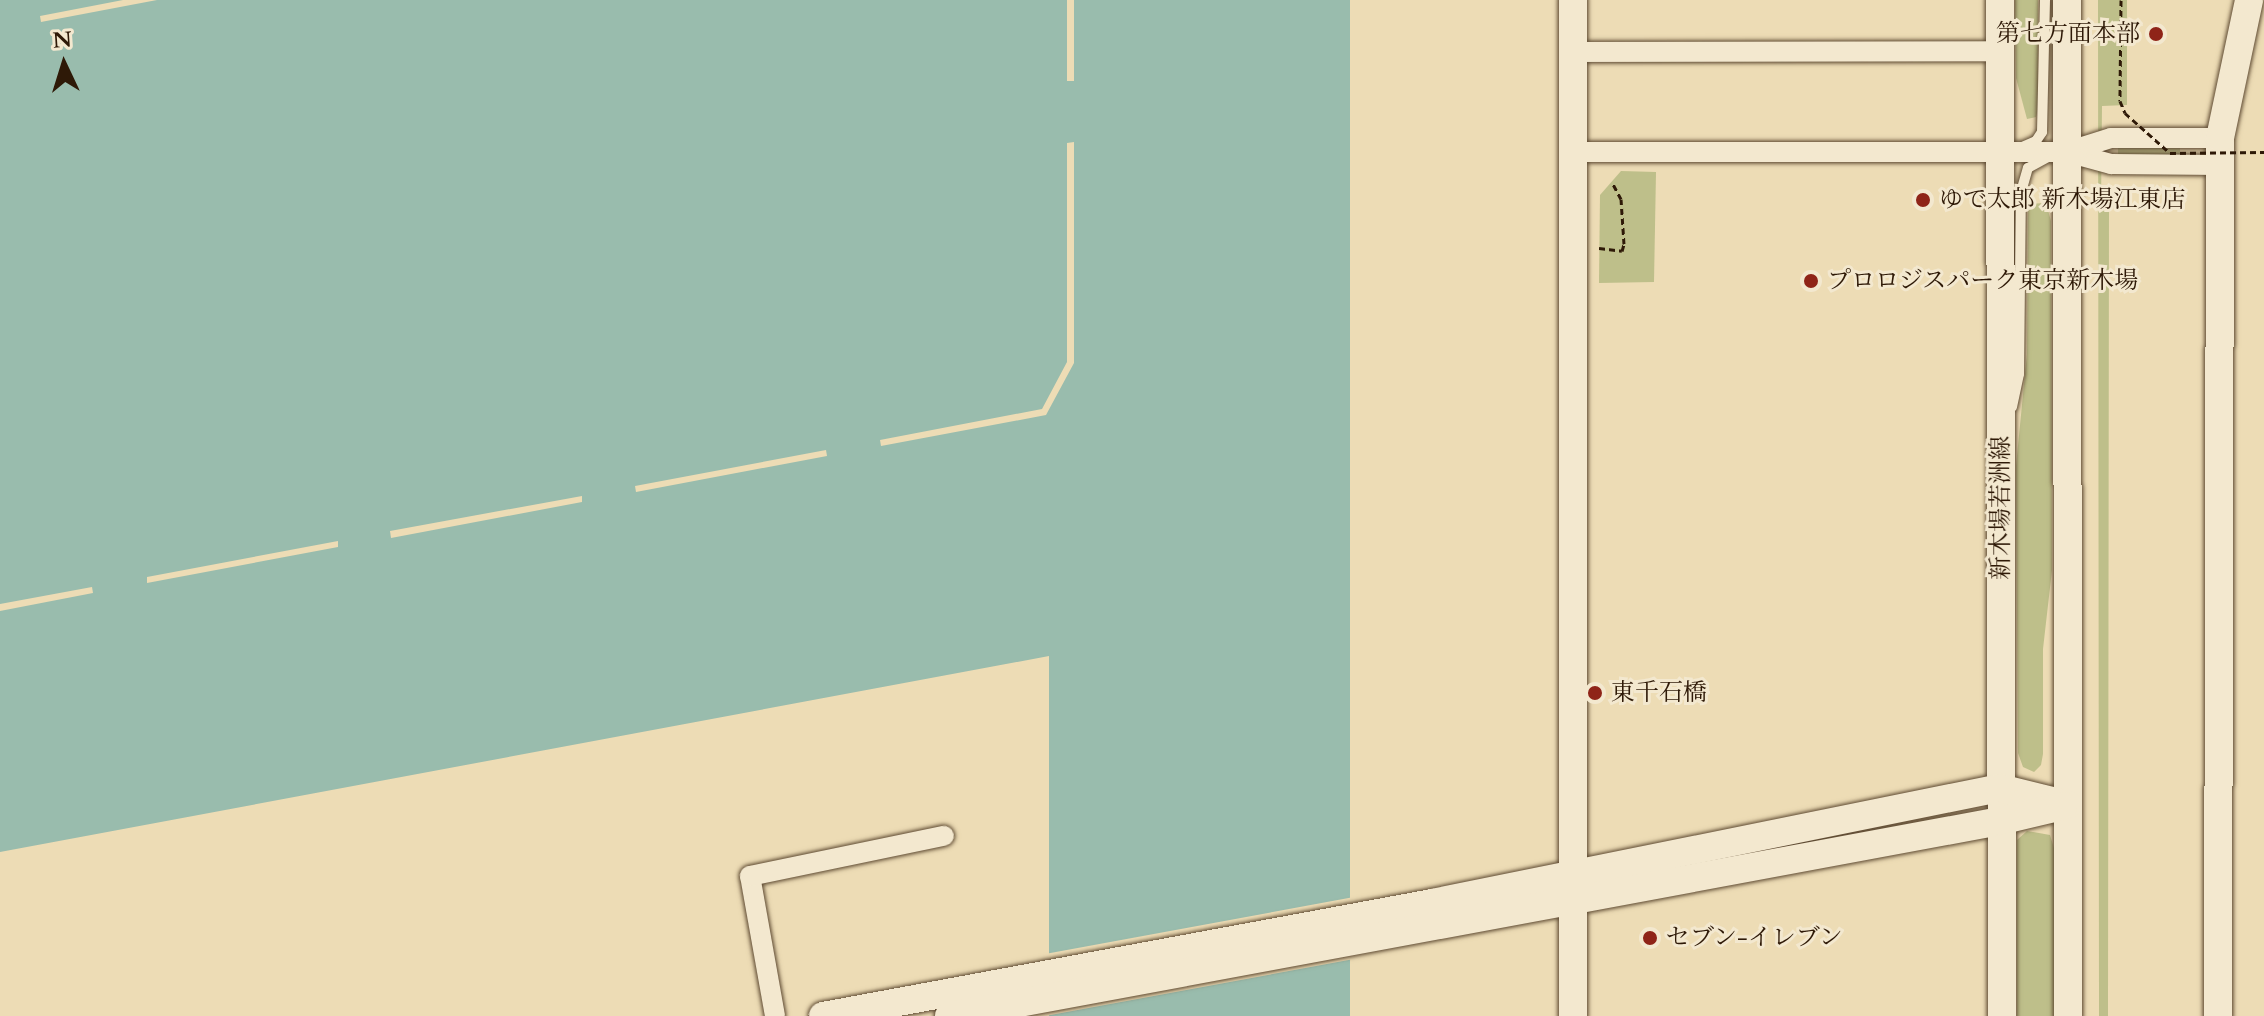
<!DOCTYPE html>
<html>
<head>
<meta charset="utf-8">
<style>
	body { margin:0 }
	#map { position:relative; width:2264px; height:1016px; overflow:hidden; background:#eddcb5; font-family:Cardo,"Noto Serif JP",serif }
	div>[style] { position:absolute }
	[style*='--x'] { left:calc(var(--x)*1px); top:calc(var(--y)*1px); width:calc(var(--w)*1px); rotate:calc(var(--a)*1deg) }
	.green>* { inset:0; background:#bebf8a }
	.water>* { inset:0; background:#99bcad }
	.pier>* { inset:0; background:#eddcb5 }
	.path>* { height:3px; margin-top:-1.5px; transform-origin:0; background:repeating-linear-gradient(90deg,#2e1907 0 6px,transparent 0 10px) }
	.roads { filter:drop-shadow(0 0 2px #5e4a32) drop-shadow(0 0 2px #5e4a32) }
	.lane>* { height:10px; margin:-5px; padding:0 5px; transform-origin:5px; border-radius:5px; background:#f3e8cf }
	.street>* { height:20px; margin:-10px; padding:0 10px; transform-origin:10px; border-radius:10px; background:#f3e8cf }
	.secondary>* { height:28px; margin:-14px; padding:0 14px; transform-origin:14px; border-radius:14px; background:#f3e8cf }
	.path-bridge>* { height:3px; margin-top:-1.5px; transform-origin:0; background:repeating-linear-gradient(90deg,#2e1907 0 6px,transparent 0 10px) }
	.dots>* { width:22px; height:22px; translate:-50% -50%; box-sizing:border-box; border:4px solid #f3e8cf; border-radius:50% }
	span { translate:-50% -50%; white-space:nowrap; text-align:center; line-height:1.15; -webkit-text-stroke:6px #f3e8cf; paint-order:stroke }
	.poi-label { font-size:24px; color:#2e1907 }
	.right { translate:-100% -50%; text-align:right }
	.left { translate:0 -50%; text-align:left }
	.street-label { font-size:24px; color:#2e1907 }
	.north { position:absolute; left:24px; top:24px; width:80px; height:80px; -webkit-text-stroke:6px #f3e8cf; paint-order:stroke; rotate:356deg; font-size:22px; font-weight:700; line-height:32px; text-align:center; color:#2e1907 }
	.north::after { content:''; display:block; margin:auto; width:28px; height:36px; background:#2e1907; clip-path:polygon(50% 0,100% 100%,50% 72%,0 100%) }
</style>
</head>
<body>
<div id="map">
	<div class="green">
		<i style="clip-path:polygon(2015px 0,2038px 0,2038px 109px,2036px 117px,2027px 119px,2016px 78px)"></i>
		<i style="clip-path:polygon(2098px 0,2127px 0,2127px 105px,2102px 106px,2101px 207px,2109px 200px,2108px 1016px,2099px 1016px)"></i>
		<i style="clip-path:polygon(2118px 147px,2180px 147px,2180px 155px,2118px 155px)"></i>
		<i style="clip-path:polygon(1621px 171px,1656px 172px,1654px 282px,1599px 283px,1600px 195px)"></i>
		<i style="clip-path:polygon(2046px 203px,2051px 221px,2052px 570px,2043px 649px,2043px 754px,2041px 765px,2034px 772px,2023px 767px,2018px 753px,2016px 466px,2027px 354px,2028px 213px,2029px 204px)"></i>
		<i style="clip-path:polygon(2027px 831px,2050px 835px,2057px 858px,2059px 1016px,2017px 1016px,2017px 840px)"></i>
	</div>
	<div class="water">
		<i style="clip-path:polygon(0 0,1350px 0,1350px 1016px,1049px 1016px,1049px 656px,0 852px)"></i>
	</div>
	<div class="pier">
		<i style="clip-path:polygon(123px 0,157px 0,41px 22px,40px 16px)"></i>
		<i style="clip-path:polygon(1067px 0,1074px 0,1074px 81px,1067px 81px)"></i>
		<i style="clip-path:polygon(1074px 142px,1074px 363px,1046px 415px,881px 446px,880px 440px,1042px 409px,1067px 362px,1067px 143px)"></i>
		<i style="clip-path:polygon(826px 450px,827px 456px,636px 492px,635px 486px)"></i>
		<i style="clip-path:polygon(582px 496px,582px 502px,391px 538px,390px 531px)"></i>
		<i style="clip-path:polygon(338px 541px,338px 547px,147px 583px,147px 577px)"></i>
		<i style="clip-path:polygon(92px 587px,93px 593px,0 611px,0 604px)"></i>
		<i style="clip-path:polygon(1354px 897px,1354px 959px,1045px 1016px,1045px 954px)"></i>
	</div>
	<div class="path">
		<i style="--x:1599;--y:248;--w:23;--a:7"></i>
		<i style="--x:1622;--y:251;--w:7;--a:-74"></i>
		<i style="--x:1624;--y:244;--w:45;--a:-93.8"></i>
		<i style="--x:1621;--y:199;--w:19;--a:-118"></i>
	</div>
	<div class="roads">
		<div class="lane">
			<i style="--x:2022;--y:147;--w:15;--a:-23"></i>
			<i style="--x:2036;--y:141;--w:11;--a:-56"></i>
			<i style="--x:2042;--y:132;--w:132;--a:-88.7"></i>
			<i style="--x:2012;--y:407;--w:34;--a:-78"></i>
			<i style="--x:2019;--y:374;--w:182;--a:-89.4"></i>
			<i style="--x:2021;--y:192;--w:25;--a:-74"></i>
			<i style="--x:2028;--y:168;--w:23;--a:-29"></i>
		</div>
		<div class="street">
			<i style="--x:1573;--y:52;--w:427;--a:-0.1"></i>
			<i style="--x:1573;--y:152;--w:494;--a:0"></i>
			<i style="--x:2067;--y:152;--w:46;--a:15.3"></i>
			<i style="--x:2111;--y:164;--w:109;--a:0.5"></i>
			<i style="--x:2067;--y:152;--w:46;--a:-17.7"></i>
			<i style="--x:2111;--y:138;--w:109;--a:0"></i>
			<i style="--x:775;--y:1016;--w:142;--a:-100.1"></i>
			<i style="--x:750;--y:876;--w:198;--a:-11.7"></i>
		</div>
		<div class="secondary">
			<i style="--x:2000;--y:0;--w:1016;--a:89.89"></i>
			<i style="--x:2067;--y:0;--w:1016;--a:89.94"></i>
			<i style="--x:823;--y:1016;--w:619;--a:-10.51"></i>
			<i style="--x:1432;--y:903;--w:580;--a:-11.45"></i>
			<i style="--x:2000;--y:788;--w:70;--a:14"></i>
			<i style="--x:949;--y:1016;--w:1069;--a:-10.51"></i>
			<i style="--x:2000;--y:821;--w:65;--a:-13.4"></i>
			<i style="--x:1573;--y:1016;--w:1016;--a:-90"></i>
			<i style="--x:2218;--y:1016;--w:878;--a:-89.87"></i>
			<i style="--x:2220;--y:138;--w:141;--a:-78.1"></i>
		</div>
	</div>
	<div class="path-bridge">
		<i style="--x:2121;--y:0;--w:101;--a:90.6"></i>
		<i style="--x:2120;--y:101;--w:13;--a:67"></i>
		<i style="--x:2125;--y:113;--w:60;--a:41.6"></i>
		<i style="--x:2170;--y:153;--w:94;--a:-0.6"></i>
	</div>
	<div class="dots">
		<i style="left:2156px;top:34px;background:#8f2418"></i>
		<i style="left:1923px;top:200px;background:#8f2418"></i>
		<i style="left:1811px;top:281px;background:#8f2418"></i>
		<i style="left:1595px;top:693px;background:#8f2418"></i>
		<i style="left:1650px;top:938px;background:#8f2418"></i>
	</div>
	<div class="poi-label">
		<span class="right" style="left:2140px;top:34px">第七方面本部</span>
		<span class="left" style="left:1939px;top:200px">ゆで太郎 新木場江東店</span>
		<span class="left" style="left:1827px;top:281px">プロロジスパーク東京新木場</span>
		<span class="left" style="left:1611px;top:693px">東千石橋</span>
		<span class="left" style="left:1666px;top:938px">セブン-イレブン</span>
	</div>
	<div class="street-label">
		<span style="left:2001px;top:508px;rotate:-90deg">新木場若洲線</span>
	</div>
	<div class="north">N</div>
</div>
</body>
</html>
